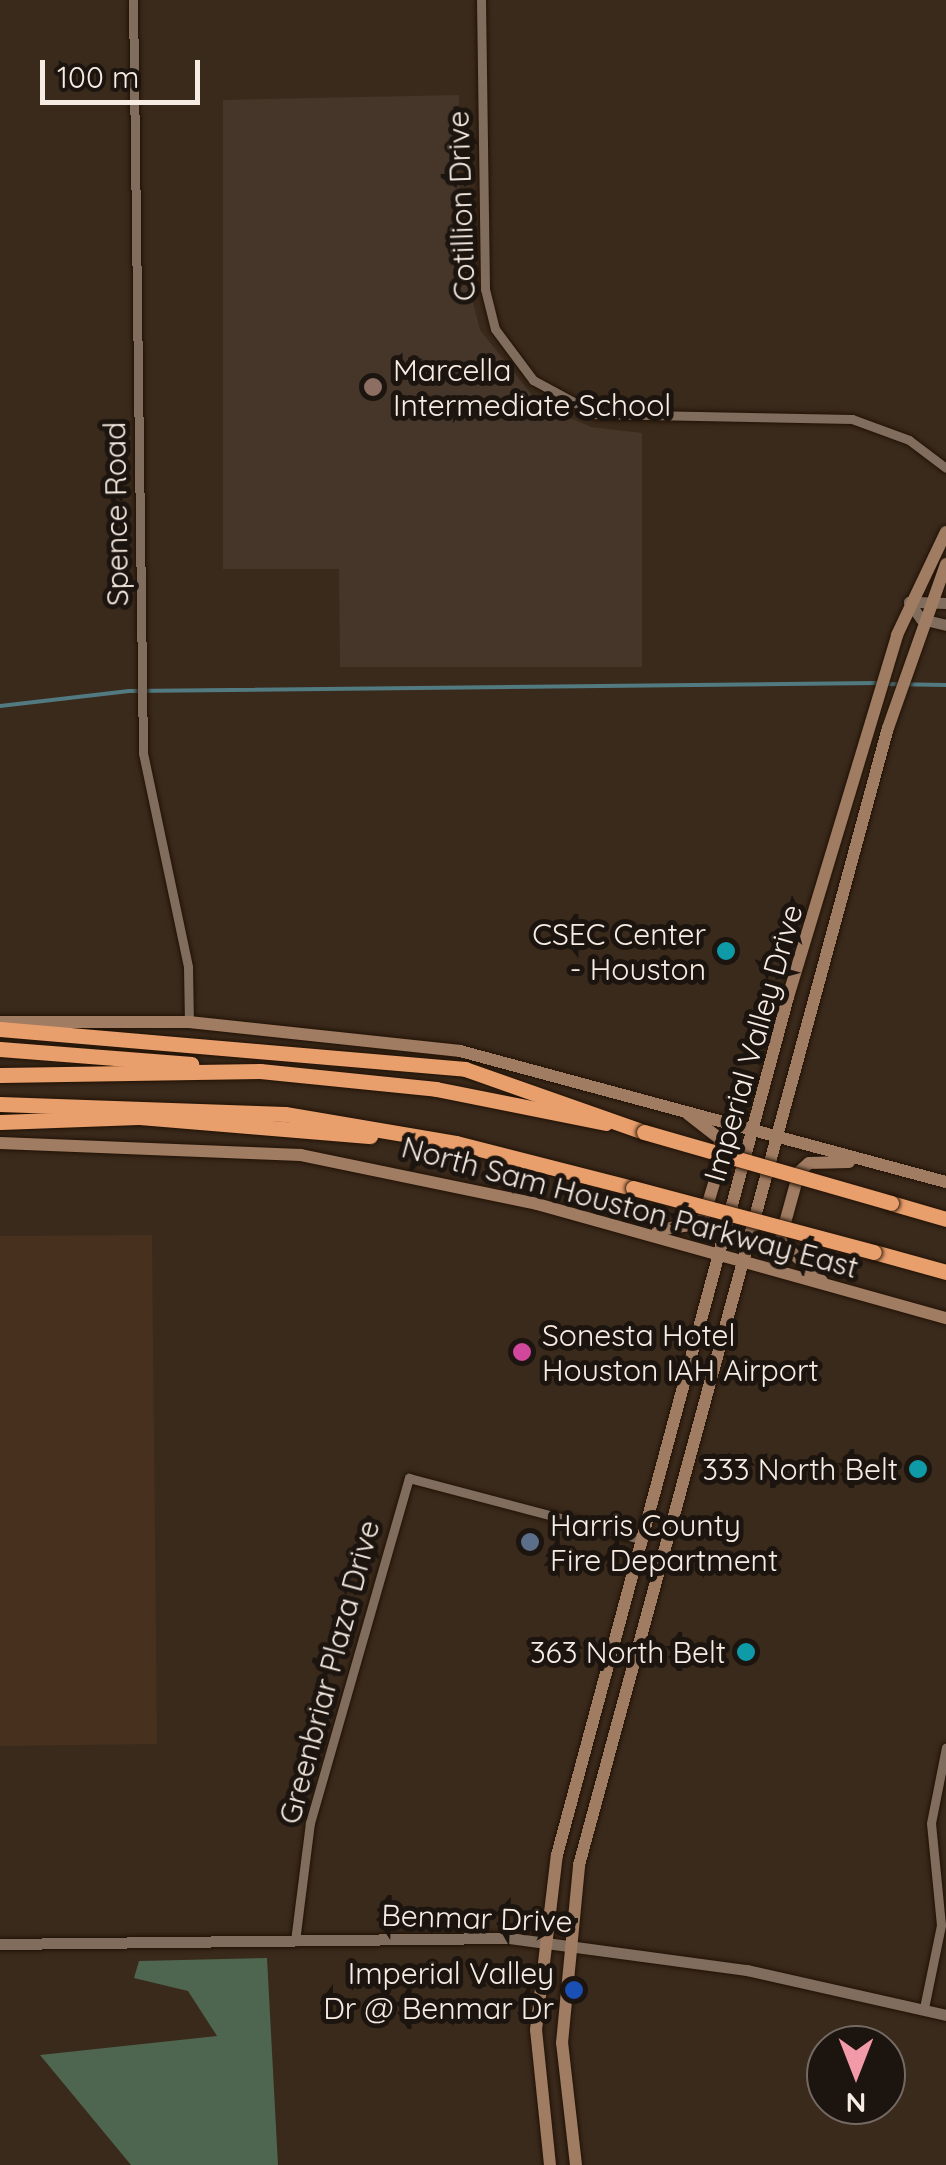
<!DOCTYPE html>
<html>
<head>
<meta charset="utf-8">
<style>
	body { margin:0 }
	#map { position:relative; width:946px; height:2165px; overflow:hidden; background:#3a2a1c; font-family:Quicksand,sans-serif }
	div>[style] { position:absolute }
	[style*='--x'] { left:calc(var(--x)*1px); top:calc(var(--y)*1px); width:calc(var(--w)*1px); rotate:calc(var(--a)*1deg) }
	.built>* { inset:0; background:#47311e }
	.education>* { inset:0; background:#453629 }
	.forest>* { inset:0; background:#4e664f }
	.stream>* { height:4px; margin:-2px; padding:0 2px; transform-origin:2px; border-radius:2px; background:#517a81 }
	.roads { filter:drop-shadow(0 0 2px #211205) drop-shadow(0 0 2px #211205) }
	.minor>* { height:9px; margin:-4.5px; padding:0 4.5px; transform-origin:4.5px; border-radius:4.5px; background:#806d5d }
	.tertiary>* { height:11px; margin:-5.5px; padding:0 5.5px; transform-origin:5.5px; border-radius:5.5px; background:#806d5d }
	.secondary>* { height:12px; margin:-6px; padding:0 6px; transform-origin:6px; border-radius:6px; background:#a07c62 }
	.motorway>* { height:15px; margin:-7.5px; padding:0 7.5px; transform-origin:7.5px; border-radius:7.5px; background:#e99f6c }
	.bridges { filter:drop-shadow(0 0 2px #211205) drop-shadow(0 0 2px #211205) }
	.motorway-bridge>* { height:15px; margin:-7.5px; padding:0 7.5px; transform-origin:7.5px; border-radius:7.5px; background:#e99f6c }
	.dots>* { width:28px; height:28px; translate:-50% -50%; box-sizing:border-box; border:5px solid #1c140e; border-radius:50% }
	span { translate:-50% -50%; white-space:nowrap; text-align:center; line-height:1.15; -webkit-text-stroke:10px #1c140e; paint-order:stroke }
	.street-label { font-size:30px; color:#f7ece3 }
	.poi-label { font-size:30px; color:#f7ece3 }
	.left { translate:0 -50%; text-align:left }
	.right { translate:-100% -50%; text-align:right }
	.north { position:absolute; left:806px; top:2025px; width:100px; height:100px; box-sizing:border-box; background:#1c140e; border:2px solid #746a63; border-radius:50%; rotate:180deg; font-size:28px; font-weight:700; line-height:40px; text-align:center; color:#f7ece3 }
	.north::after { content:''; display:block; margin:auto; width:35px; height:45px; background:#f39aa8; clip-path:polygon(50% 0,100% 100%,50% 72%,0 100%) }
	.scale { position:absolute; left:40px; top:60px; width:160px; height:45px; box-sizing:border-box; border:5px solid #f7ece3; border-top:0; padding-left:12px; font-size:30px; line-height:35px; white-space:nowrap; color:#f7ece3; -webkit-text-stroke:8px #1c140e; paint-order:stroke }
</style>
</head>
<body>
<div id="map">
	<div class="built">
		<i style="clip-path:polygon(152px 1235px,157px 1744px,0 1746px,0 1236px)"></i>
	</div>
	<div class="education">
		<i style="clip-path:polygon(459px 95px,460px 250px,480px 330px,540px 405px,591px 427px,642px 433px,642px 667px,340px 667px,339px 569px,223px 569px,223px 100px)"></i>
	</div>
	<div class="forest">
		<i style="clip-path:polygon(267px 1958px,278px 2165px,131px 2165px,40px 2055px,217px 2036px,188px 1991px,134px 1978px,139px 1961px)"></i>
	</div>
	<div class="stream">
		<i style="--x:886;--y:684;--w:60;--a:1"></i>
		<i style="--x:0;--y:706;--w:130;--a:-6.6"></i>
		<i style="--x:129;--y:691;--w:747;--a:-0.61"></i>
	</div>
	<div class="roads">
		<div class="minor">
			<i style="--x:133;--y:0;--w:753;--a:89.24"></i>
			<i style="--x:143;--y:753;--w:219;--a:78.1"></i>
			<i style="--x:188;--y:967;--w:55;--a:89"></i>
			<i style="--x:481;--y:0;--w:289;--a:89.2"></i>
			<i style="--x:485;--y:289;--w:41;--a:76"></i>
			<i style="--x:495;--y:329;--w:64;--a:53.3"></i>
			<i style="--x:533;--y:380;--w:72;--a:28.4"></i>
			<i style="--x:596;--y:414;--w:256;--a:1.1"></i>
			<i style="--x:852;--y:419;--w:61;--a:20.2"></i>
			<i style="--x:909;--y:440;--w:46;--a:37.1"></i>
			<i style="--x:295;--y:1941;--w:119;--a:-82.8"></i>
			<i style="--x:310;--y:1823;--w:359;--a:-74"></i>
			<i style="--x:409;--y:1478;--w:242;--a:14.8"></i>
			<i style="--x:924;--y:2008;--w:85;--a:-78.4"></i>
			<i style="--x:941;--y:1925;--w:102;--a:-95.6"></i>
			<i style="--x:931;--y:1823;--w:77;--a:-78.8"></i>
		</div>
		<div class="tertiary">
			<i style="--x:946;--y:603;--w:37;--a:-178"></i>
			<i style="--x:909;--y:602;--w:21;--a:55"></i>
			<i style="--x:921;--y:619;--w:26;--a:13"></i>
			<i style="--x:0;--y:1944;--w:509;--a:-0.68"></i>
			<i style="--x:509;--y:1938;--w:240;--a:7.7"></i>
			<i style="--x:747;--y:1970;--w:204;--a:12.7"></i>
		</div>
		<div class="secondary">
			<i style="--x:0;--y:1022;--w:189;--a:0"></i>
			<i style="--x:189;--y:1022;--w:273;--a:6.1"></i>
			<i style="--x:460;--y:1051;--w:503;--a:15.09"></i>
			<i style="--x:0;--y:1143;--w:301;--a:2.3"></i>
			<i style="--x:301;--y:1155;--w:241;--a:11.7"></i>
			<i style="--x:537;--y:1204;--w:425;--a:15.6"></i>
			<i style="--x:658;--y:1230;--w:45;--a:-9"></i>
			<i style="--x:702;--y:1223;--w:55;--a:-73.2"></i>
			<i style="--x:718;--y:1170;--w:31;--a:-86"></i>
			<i style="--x:720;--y:1139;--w:41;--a:-142"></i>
			<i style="--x:822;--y:1281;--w:58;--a:-136.4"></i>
			<i style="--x:780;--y:1241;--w:72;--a:-74.6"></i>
			<i style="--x:799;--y:1172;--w:13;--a:-42"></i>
			<i style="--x:809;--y:1163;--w:40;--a:-1.4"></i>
			<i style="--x:550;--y:2165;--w:136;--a:-95.9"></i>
			<i style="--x:536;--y:2030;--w:176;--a:-83.2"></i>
			<i style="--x:557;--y:1855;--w:889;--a:-74.93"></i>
			<i style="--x:788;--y:997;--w:378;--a:-73.2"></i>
			<i style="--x:897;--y:635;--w:114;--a:-64.6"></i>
			<i style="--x:576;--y:2165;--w:123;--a:-96.5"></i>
			<i style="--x:562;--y:2043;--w:179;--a:-84.5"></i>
			<i style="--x:579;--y:1865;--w:1178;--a:-74.8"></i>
			<i style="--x:888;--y:728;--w:174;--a:-70.5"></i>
		</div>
		<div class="motorway">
			<i style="--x:0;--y:1029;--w:467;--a:4.9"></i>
			<i style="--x:465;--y:1069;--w:190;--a:19.4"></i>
			<i style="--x:0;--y:1049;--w:192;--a:4.5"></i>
			<i style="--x:0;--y:1075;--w:260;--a:-0.9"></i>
			<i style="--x:260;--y:1071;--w:177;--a:5.8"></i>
			<i style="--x:436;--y:1089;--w:173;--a:11.3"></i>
			<i style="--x:0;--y:1104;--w:285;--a:2"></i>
			<i style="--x:285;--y:1114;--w:173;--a:9.6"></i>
			<i style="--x:456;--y:1143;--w:183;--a:14.3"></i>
			<i style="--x:0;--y:1122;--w:138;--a:-2.1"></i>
			<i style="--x:138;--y:1117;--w:233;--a:4.7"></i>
			<i style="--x:891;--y:1203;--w:57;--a:16.2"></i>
			<i style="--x:874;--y:1252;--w:75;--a:15.5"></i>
		</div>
	</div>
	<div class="bridges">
		<div class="motorway-bridge">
			<i style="--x:644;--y:1132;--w:257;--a:16"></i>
			<i style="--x:633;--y:1188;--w:249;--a:14.9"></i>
		</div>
	</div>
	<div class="dots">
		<i style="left:373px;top:387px;background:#8d6e63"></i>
		<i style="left:726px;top:951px;background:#0f9aa8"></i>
		<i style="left:522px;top:1352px;background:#d1479c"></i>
		<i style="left:918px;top:1469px;background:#0f9aa8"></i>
		<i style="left:530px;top:1542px;background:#5c6f8a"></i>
		<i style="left:746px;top:1652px;background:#0f9aa8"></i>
		<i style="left:574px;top:1990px;background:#1a4fb4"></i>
	</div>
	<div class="street-label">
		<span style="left:461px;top:206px;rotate:-92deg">Cotillion Drive</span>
		<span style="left:116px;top:514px;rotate:-91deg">Spence Road</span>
		<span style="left:753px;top:1043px;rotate:-74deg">Imperial Valley Drive</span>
		<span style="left:630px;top:1207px;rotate:15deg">North Sam Houston Parkway East</span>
		<span style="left:329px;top:1672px;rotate:-75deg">Greenbriar Plaza Drive</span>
		<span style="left:477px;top:1918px;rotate:2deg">Benmar Drive</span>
	</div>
	<div class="poi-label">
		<span class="left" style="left:393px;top:387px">Marcella<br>Intermediate School</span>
		<span class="right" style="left:706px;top:951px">CSEC Center<br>- Houston</span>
		<span class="left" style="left:542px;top:1352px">Sonesta Hotel<br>Houston IAH Airport</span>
		<span class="right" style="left:898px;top:1469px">333 North Belt</span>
		<span class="left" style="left:550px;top:1542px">Harris County<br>Fire Department</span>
		<span class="right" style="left:726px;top:1652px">363 North Belt</span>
		<span class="right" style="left:554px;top:1990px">Imperial Valley<br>Dr @ Benmar Dr</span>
	</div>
	<div class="north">N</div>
	<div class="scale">100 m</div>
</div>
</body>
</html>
